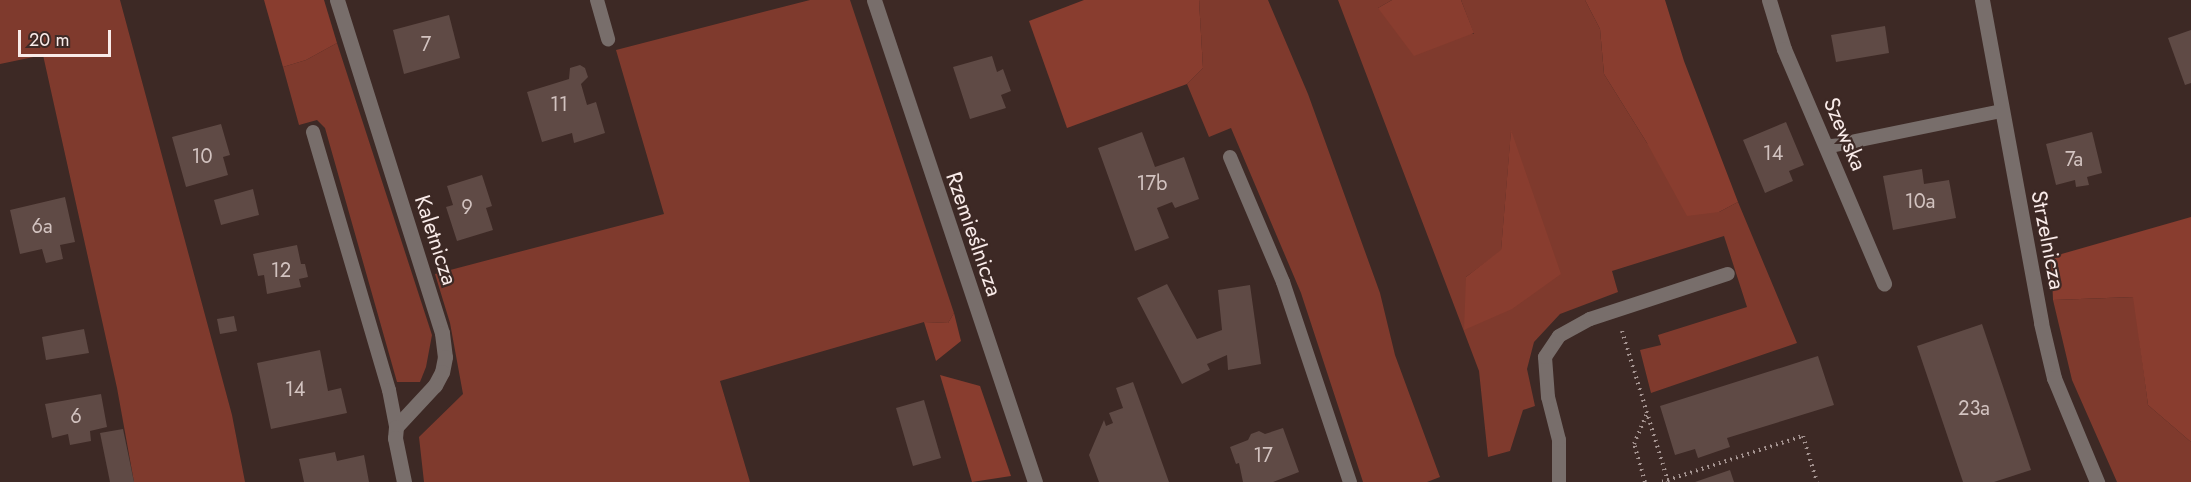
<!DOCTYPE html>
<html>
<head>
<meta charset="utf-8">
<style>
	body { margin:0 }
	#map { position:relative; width:2191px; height:482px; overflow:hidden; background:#3d2925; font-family:Jost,sans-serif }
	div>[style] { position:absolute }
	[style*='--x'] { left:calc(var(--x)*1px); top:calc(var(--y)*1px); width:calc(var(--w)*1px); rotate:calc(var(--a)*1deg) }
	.green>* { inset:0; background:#7f3a2d }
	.forest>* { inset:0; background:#893d2f }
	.building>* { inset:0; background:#5f4a45 }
	.path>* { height:4px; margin-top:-2px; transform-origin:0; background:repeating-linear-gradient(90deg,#a49390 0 1.5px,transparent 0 6px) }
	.service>* { height:14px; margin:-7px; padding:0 7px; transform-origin:7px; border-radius:7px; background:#786e6b }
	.minor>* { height:15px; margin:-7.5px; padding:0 7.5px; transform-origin:7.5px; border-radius:7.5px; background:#786e6b }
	span { translate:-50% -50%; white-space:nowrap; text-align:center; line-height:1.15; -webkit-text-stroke:4.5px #3d2925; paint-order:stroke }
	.number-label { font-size:20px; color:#d2c3c0 }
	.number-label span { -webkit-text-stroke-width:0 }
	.street-label { font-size:22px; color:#f9ebe9 }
	.scale { position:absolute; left:18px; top:30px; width:93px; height:27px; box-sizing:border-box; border:3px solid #f9ebe9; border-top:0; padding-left:8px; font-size:18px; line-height:21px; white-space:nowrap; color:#f9ebe9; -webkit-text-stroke:4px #3d2925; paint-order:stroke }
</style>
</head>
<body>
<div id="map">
	<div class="green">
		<i style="clip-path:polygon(0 0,120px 0,232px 415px,245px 482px,134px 482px,117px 388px,43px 55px,0 64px)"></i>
		<i style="clip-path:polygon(810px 0,850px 0,954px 313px,948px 323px,924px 322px,720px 381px,750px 482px,424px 482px,419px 437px,463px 394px,450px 323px,435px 274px,664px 214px,616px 50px)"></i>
		<i style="clip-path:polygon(1199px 0,1268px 0,1308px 94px,1380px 293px,1395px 355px,1440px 477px,1427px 482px,1363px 482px,1301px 293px,1231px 128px,1209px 137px,1187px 84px,1203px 68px)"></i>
		<i style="clip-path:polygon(evenodd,1338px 0,1392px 0,1378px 8px,1474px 34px,1461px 0,1585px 0,1600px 29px,1604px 74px,1647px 143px,1719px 212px,1738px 202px,1797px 343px,1651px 393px,1640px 350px,1661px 345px,1658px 335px,1747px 307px,1724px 236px,1612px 271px,1618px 292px,1560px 314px,1534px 342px,1527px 369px,1535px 406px,1523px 410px,1510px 451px,1488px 457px,1479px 371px,1338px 0,1511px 132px,1512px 132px,1512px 309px,1466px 277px,1501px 251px,1511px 132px)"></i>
		<i style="clip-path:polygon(337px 43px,432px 335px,426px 367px,420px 382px,397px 382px,325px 128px,317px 120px,299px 125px,283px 67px,306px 60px)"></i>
		<i style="clip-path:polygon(2134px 297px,2148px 405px,2191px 442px,2191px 482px,2117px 482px,2072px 380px,2053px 300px)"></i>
	</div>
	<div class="forest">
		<i style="clip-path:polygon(264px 0,324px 0,337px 43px,306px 60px,283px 67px)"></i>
		<i style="clip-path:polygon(1084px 0,1199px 0,1203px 68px,1187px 84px,1067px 128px,1029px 21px)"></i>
		<i style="clip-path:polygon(1392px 0,1461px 0,1474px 33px,1414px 56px,1378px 8px)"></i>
		<i style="clip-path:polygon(1585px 0,1665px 0,1684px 61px,1738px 202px,1719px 212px,1687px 216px,1647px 143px,1604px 74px,1600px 29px)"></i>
		<i style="clip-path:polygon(1511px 130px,1561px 274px,1512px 309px,1464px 330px,1466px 277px,1501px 250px)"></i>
		<i style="clip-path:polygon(2191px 217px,2191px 442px,2148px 405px,2133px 297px,2053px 300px,2051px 257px)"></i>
		<i style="clip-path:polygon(954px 313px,961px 341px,936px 361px,924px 322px,948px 323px)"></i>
		<i style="clip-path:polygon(940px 375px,980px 386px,1011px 476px,972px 482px)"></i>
	</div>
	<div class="building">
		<i style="clip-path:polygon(449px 15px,460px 58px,404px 74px,393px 30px)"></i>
		<i style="clip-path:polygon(1885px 26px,1889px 53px,1836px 62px,1831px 35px)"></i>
		<i style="clip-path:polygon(2191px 30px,2191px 83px,2185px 85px,2168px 38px)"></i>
		<i style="clip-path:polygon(992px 56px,997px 72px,1003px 69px,1011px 91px,1001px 95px,1006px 108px,970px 119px,953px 67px)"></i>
		<i style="clip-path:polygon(580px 65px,585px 68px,588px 77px,581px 84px,587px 105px,596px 102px,605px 133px,574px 143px,572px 133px,542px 142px,527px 92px,569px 79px,570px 68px)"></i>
		<i style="clip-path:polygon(1786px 122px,1804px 165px,1789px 171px,1793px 181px,1765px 193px,1743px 140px)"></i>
		<i style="clip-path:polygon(221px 124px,230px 155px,223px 157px,228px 175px,186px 187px,172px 137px)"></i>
		<i style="clip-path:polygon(1142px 132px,1155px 167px,1184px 157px,1199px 199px,1175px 208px,1172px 202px,1157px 208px,1169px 238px,1135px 251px,1098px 148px)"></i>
		<i style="clip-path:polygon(2092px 132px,2102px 173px,2087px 177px,2089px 185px,2076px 187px,2075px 180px,2056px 185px,2046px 144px)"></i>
		<i style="clip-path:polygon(1922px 169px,1924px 184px,1949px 180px,1956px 218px,1893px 230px,1883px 176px)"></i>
		<i style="clip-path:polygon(482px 175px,492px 206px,486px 208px,493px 230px,457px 241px,446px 207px,453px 205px,447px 186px)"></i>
		<i style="clip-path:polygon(253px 189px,259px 215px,221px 225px,214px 200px)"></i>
		<i style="clip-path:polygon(65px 197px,75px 242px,60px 245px,63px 259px,46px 263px,42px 249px,20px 254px,10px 210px)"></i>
		<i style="clip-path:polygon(297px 245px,301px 264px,305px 264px,308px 277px,299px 279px,301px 287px,267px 294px,264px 275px,258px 276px,253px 254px)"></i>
		<i style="clip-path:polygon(1167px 284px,1197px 339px,1222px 330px,1218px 290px,1250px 285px,1261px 364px,1228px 370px,1227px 355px,1207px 364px,1210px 370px,1182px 384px,1137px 298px)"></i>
		<i style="clip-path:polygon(234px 316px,237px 331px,220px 334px,217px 319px)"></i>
		<i style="clip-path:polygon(1982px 324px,2031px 470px,1994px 482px,1963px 482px,1917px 346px)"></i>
		<i style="clip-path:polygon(84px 329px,89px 353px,46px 360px,42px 337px)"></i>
		<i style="clip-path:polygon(320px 350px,328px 391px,341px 388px,347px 413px,271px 429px,257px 363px)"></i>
		<i style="clip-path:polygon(1818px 356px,1834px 405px,1727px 438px,1730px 447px,1698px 458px,1695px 449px,1675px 455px,1660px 406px)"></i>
		<i style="clip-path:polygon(1133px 382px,1169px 482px,1099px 482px,1089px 455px,1104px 420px,1106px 426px,1113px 423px,1109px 413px,1123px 408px,1116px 388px)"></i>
		<i style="clip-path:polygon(101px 394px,107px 427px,90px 431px,91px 441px,70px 445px,68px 434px,52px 438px,45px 404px)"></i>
		<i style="clip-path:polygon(924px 400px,941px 458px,913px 466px,896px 408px)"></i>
		<i style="clip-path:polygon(1283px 428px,1299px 472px,1273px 482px,1243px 482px,1239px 463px,1236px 464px,1230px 447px,1248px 440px,1251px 434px,1259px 431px,1265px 434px)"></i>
		<i style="clip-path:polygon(123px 429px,134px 482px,110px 482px,100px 433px)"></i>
		<i style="clip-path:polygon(335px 452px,337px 461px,364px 455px,369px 482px,304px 482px,299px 459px)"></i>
		<i style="clip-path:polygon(1730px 470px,1734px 482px,1695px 482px)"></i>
	</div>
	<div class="path">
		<i style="--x:1622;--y:331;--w:157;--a:73"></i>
		<i style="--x:1645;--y:482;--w:40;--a:-106"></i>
		<i style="--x:1634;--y:444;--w:33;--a:-67"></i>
		<i style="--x:1662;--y:482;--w:148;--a:-18.1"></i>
		<i style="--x:1803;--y:436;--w:48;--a:73.1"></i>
	</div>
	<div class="service">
		<i style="--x:597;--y:0;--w:41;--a:74.2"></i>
		<i style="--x:313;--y:132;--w:269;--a:73.6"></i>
		<i style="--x:389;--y:390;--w:38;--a:79"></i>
		<i style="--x:1826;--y:147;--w:179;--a:-11.6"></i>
		<i style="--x:1230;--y:157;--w:136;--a:67"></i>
		<i style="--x:1283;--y:282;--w:211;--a:71.5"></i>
		<i style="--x:1559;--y:482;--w:42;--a:-90"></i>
		<i style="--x:1559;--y:440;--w:44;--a:-104.3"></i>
		<i style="--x:1548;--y:397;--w:40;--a:-94.3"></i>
		<i style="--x:1545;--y:357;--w:25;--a:-56"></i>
		<i style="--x:1559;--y:336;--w:35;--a:-29"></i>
		<i style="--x:1590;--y:319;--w:145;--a:-18.1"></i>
	</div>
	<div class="minor">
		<i style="--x:337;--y:0;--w:349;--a:72.5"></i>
		<i style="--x:442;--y:333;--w:24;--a:83"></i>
		<i style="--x:445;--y:357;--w:15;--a:101"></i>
		<i style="--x:442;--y:372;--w:15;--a:118"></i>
		<i style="--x:435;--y:385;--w:57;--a:132.9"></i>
		<i style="--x:396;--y:427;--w:11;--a:95"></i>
		<i style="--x:395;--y:438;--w:45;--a:78.4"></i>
		<i style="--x:874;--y:0;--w:508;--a:71.53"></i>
		<i style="--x:1769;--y:0;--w:51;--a:73"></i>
		<i style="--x:1784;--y:49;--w:255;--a:66.9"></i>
		<i style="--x:1982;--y:0;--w:328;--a:79.6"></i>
		<i style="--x:2041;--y:323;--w:57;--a:76.7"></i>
		<i style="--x:2054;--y:378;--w:113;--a:67.5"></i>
	</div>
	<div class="number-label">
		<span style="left:426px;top:44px">7</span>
		<span style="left:559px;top:104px">11</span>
		<span style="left:1773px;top:153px">14</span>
		<span style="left:202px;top:156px">10</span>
		<span style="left:2074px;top:159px">7a</span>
		<span style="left:1152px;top:183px">17b</span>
		<span style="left:1920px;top:201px">10a</span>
		<span style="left:467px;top:207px">9</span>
		<span style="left:42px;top:226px">6a</span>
		<span style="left:281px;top:270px">12</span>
		<span style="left:295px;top:389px">14</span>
		<span style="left:1974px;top:408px">23a</span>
		<span style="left:76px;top:416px">6</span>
		<span style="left:1263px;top:455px">17</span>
	</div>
	<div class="street-label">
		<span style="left:1845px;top:134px;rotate:67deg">Szewska</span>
		<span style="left:974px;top:234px;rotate:71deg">Rzemieślnicza</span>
		<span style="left:436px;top:240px;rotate:72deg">Kaletnicza</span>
		<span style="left:2048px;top:240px;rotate:79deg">Strzelnicza</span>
	</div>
	<div class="scale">20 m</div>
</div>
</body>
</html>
